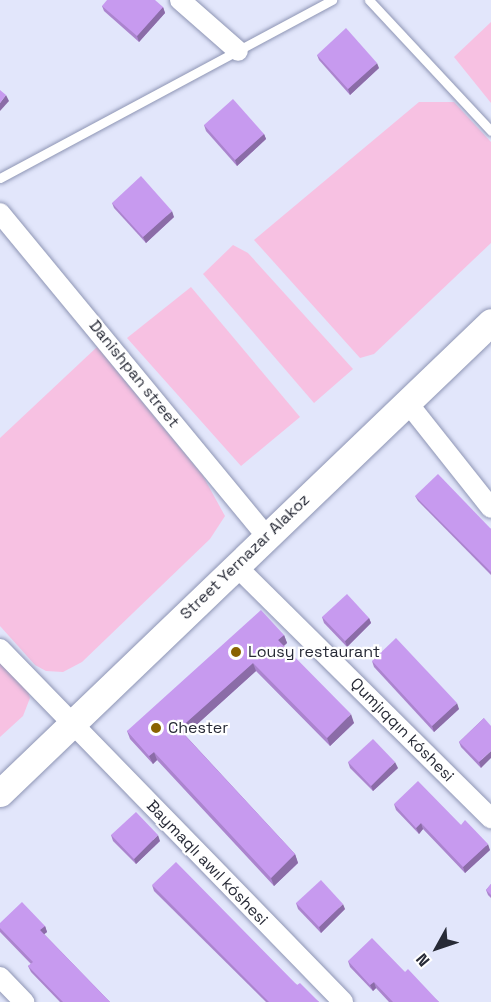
<!DOCTYPE html>
<html>
<head>
<meta charset="utf-8">
<style>
	body { margin:0 }
	#map { position:relative; width:491px; height:1002px; overflow:hidden; background:#e2e6fb; font-family:"Space Grotesk",sans-serif }
	div>[style] { position:absolute }
	[style*='--x'] { left:calc(var(--x)*1px); top:calc(var(--y)*1px); width:calc(var(--w)*1px); rotate:calc(var(--a)*1deg) }
	.green>* { inset:0; background:#f7c1e2 }
	.roads { filter:drop-shadow(0 0 2px #8e95b4) drop-shadow(0 0 2px #8e95b4) }
	.lane>* { height:9px; margin:-4.5px; padding:0 4.5px; transform-origin:4.5px; border-radius:4.5px; background:#fff }
	.street>* { height:20px; margin:-10px; padding:0 10px; transform-origin:10px; border-radius:10px; background:#fff }
	.secondary>* { height:27px; margin:-13.5px; padding:0 13.5px; transform-origin:13.5px; border-radius:13.5px; background:#fff }
	.wall>* { inset:0; background:#ab84ce }
	.shaded-wall>* { inset:0; background:#8b6ca7 }
	.building>* { inset:0; background:#c79aef }
	.dots>* { width:16px; height:16px; translate:-50% -50%; box-sizing:border-box; border:3px solid #fff; border-radius:50% }
	span { translate:-50% -50%; white-space:nowrap; text-align:center; line-height:1.15; -webkit-text-stroke:4.5px #fff; paint-order:stroke }
	.street-label { font-size:16px; color:#272a36 }
	.poi-label { font-size:16px; color:#272a36 }
	.left { translate:0 -50%; text-align:left }
	.north { position:absolute; left:407px; top:918px; width:60px; height:60px; -webkit-text-stroke:4px #fff; paint-order:stroke; rotate:230deg; font-size:16px; font-weight:700; line-height:24px; text-align:center; color:#272a36 }
	.north::after { content:''; display:block; margin:auto; width:21px; height:27px; background:#272a36; clip-path:polygon(50% 0,100% 100%,50% 72%,0 100%) }
</style>
</head>
<body>
<div id="map">
	<div class="green">
		<i style="clip-path:polygon(491px 22px,491px 103px,454px 57px)"></i>
		<i style="clip-path:polygon(419px 102px,454px 102px,491px 142px,491px 243px,374px 354px,360px 358px,254px 240px)"></i>
		<i style="clip-path:polygon(233px 245px,248px 253px,353px 369px,314px 403px,203px 274px)"></i>
		<i style="clip-path:polygon(191px 287px,300px 417px,241px 466px,127px 338px)"></i>
		<i style="clip-path:polygon(97px 347px,203px 476px,225px 516px,210px 539px,82px 662px,63px 672px,46px 671px,35px 665px,0 626px,0 438px)"></i>
		<i style="clip-path:polygon(0 658px,26px 684px,30px 698px,23px 716px,0 737px)"></i>
	</div>
	<div class="roads">
		<div class="lane">
			<i style="--x:369;--y:0;--w:179;--a:47"></i>
			<i style="--x:0;--y:178;--w:377;--a:-28.2"></i>
		</div>
		<div class="street">
			<i style="--x:180;--y:0;--w:77;--a:41.3"></i>
			<i style="--x:0;--y:213;--w:418;--a:50.5"></i>
			<i style="--x:407;--y:402;--w:135;--a:51.6"></i>
			<i style="--x:236;--y:566;--w:359;--a:44.7"></i>
			<i style="--x:0;--y:649;--w:492;--a:45.8"></i>
			<i style="--x:0;--y:977;--w:35;--a:46"></i>
		</div>
		<div class="secondary">
			<i style="--x:0;--y:793;--w:680;--a:-43.81"></i>
		</div>
	</div>
	<div class="wall">
		<i style="clip-path:polygon(102px 6px,163px 7px,165px 13px,139px 42px,104px 11px)"></i>
		<i style="clip-path:polygon(317px 55px,379px 68px,350px 95px,319px 60px)"></i>
		<i style="clip-path:polygon(204px 125px,264px 134px,266px 139px,237px 166px,206px 131px)"></i>
		<i style="clip-path:polygon(112px 203px,174px 217px,146px 243px,114px 208px)"></i>
		<i style="clip-path:polygon(415px 496px,491px 529px,491px 575px,418px 501px)"></i>
		<i style="clip-path:polygon(322px 617px,369px 618px,371px 623px,347px 647px,324px 623px)"></i>
		<i style="clip-path:polygon(284px 635px,287px 643px,284px 646px,354px 723px,330px 746px,256px 671px,185px 735px,295px 854px,298px 863px,274px 886px,157px 760px,153px 764px,130px 739px,127px 731px)"></i>
		<i style="clip-path:polygon(372px 661px,459px 709px,434px 732px,374px 667px)"></i>
		<i style="clip-path:polygon(484px 718px,481px 768px,461px 747px,459px 742px)"></i>
		<i style="clip-path:polygon(348px 762px,398px 768px,373px 791px,350px 768px)"></i>
		<i style="clip-path:polygon(394px 804px,461px 825px,490px 850px,465px 873px,423px 829px,419px 834px,396px 810px)"></i>
		<i style="clip-path:polygon(111px 835px,160px 841px,136px 864px,113px 841px)"></i>
		<i style="clip-path:polygon(491px 884px,491px 898px,488px 895px,486px 890px)"></i>
		<i style="clip-path:polygon(152px 885px,297px 985px,319px 1002px,266px 1002px,154px 891px)"></i>
		<i style="clip-path:polygon(296px 903px,345px 909px,321px 933px,298px 909px)"></i>
		<i style="clip-path:polygon(0 923px,45px 926px,47px 932px,44px 934px,110px 1002px,60px 1002px,31px 972px,28px 966px,31px 964px,0 932px)"></i>
		<i style="clip-path:polygon(348px 961px,405px 972px,439px 1002px,389px 1002px,376px 988px,373px 991px,350px 967px)"></i>
	</div>
	<div class="shaded-wall">
		<i style="clip-path:polygon(163px 7px,165px 13px,139px 42px,137px 36px)"></i>
		<i style="clip-path:polygon(377px 63px,379px 68px,350px 95px,348px 89px)"></i>
		<i style="clip-path:polygon(6px 95px,9px 101px,0 111px,0 103px)"></i>
		<i style="clip-path:polygon(264px 134px,266px 139px,237px 166px,235px 160px)"></i>
		<i style="clip-path:polygon(172px 211px,174px 217px,146px 243px,143px 237px)"></i>
		<i style="clip-path:polygon(369px 618px,371px 623px,347px 647px,345px 641px)"></i>
		<i style="clip-path:polygon(284px 635px,287px 643px,281px 648px,278px 640px)"></i>
		<i style="clip-path:polygon(253px 663px,256px 671px,182px 738px,179px 729px)"></i>
		<i style="clip-path:polygon(457px 703px,459px 709px,434px 732px,432px 726px)"></i>
		<i style="clip-path:polygon(351px 714px,354px 723px,330px 746px,327px 738px)"></i>
		<i style="clip-path:polygon(491px 751px,491px 758px,481px 768px,479px 762px)"></i>
		<i style="clip-path:polygon(154px 752px,157px 760px,153px 764px,149px 756px)"></i>
		<i style="clip-path:polygon(395px 762px,398px 768px,373px 791px,371px 786px)"></i>
		<i style="clip-path:polygon(421px 823px,423px 829px,419px 834px,416px 828px)"></i>
		<i style="clip-path:polygon(158px 835px,160px 841px,136px 864px,134px 859px)"></i>
		<i style="clip-path:polygon(488px 844px,490px 850px,465px 873px,463px 867px)"></i>
		<i style="clip-path:polygon(295px 854px,298px 863px,274px 886px,271px 878px)"></i>
		<i style="clip-path:polygon(343px 904px,345px 909px,321px 933px,319px 927px)"></i>
		<i style="clip-path:polygon(45px 926px,47px 932px,42px 936px,40px 930px)"></i>
		<i style="clip-path:polygon(374px 982px,376px 988px,373px 991px,370px 985px)"></i>
	</div>
	<div class="building">
		<i style="clip-path:polygon(107px 0,155px 0,163px 7px,137px 36px,102px 6px)"></i>
		<i style="clip-path:polygon(346px 28px,377px 63px,348px 89px,317px 55px)"></i>
		<i style="clip-path:polygon(0 90px,6px 95px,0 103px)"></i>
		<i style="clip-path:polygon(233px 99px,264px 134px,235px 160px,204px 125px)"></i>
		<i style="clip-path:polygon(141px 176px,172px 211px,143px 237px,112px 203px)"></i>
		<i style="clip-path:polygon(438px 474px,491px 529px,491px 572px,415px 496px)"></i>
		<i style="clip-path:polygon(347px 594px,369px 618px,345px 641px,322px 617px)"></i>
		<i style="clip-path:polygon(261px 610px,284px 635px,278px 640px,351px 714px,327px 738px,253px 663px,179px 729px,295px 854px,271px 878px,154px 752px,149px 756px,127px 731px)"></i>
		<i style="clip-path:polygon(396px 638px,457px 703px,432px 726px,372px 661px)"></i>
		<i style="clip-path:polygon(484px 718px,491px 726px,491px 751px,479px 762px,459px 742px)"></i>
		<i style="clip-path:polygon(373px 739px,395px 762px,371px 786px,348px 762px)"></i>
		<i style="clip-path:polygon(418px 781px,461px 825px,465px 820px,488px 844px,463px 867px,421px 823px,416px 828px,394px 804px)"></i>
		<i style="clip-path:polygon(136px 812px,158px 835px,134px 859px,111px 835px)"></i>
		<i style="clip-path:polygon(176px 862px,297px 985px,300px 983px,319px 1002px,269px 1002px,152px 885px)"></i>
		<i style="clip-path:polygon(321px 880px,343px 904px,319px 927px,296px 903px)"></i>
		<i style="clip-path:polygon(491px 884px,491px 895px,486px 890px)"></i>
		<i style="clip-path:polygon(22px 902px,45px 926px,40px 930px,110px 1002px,63px 1002px,28px 966px,33px 962px,0 928px,0 923px)"></i>
		<i style="clip-path:polygon(372px 938px,405px 972px,408px 969px,439px 1002px,393px 1002px,374px 982px,370px 985px,348px 961px)"></i>
	</div>
	<div class="dots">
		<i style="left:236px;top:652px;background:#8a6201"></i>
		<i style="left:156px;top:728px;background:#8a6201"></i>
	</div>
	<div class="street-label">
		<span style="left:134px;top:374px;rotate:51deg">Danishpan street</span>
		<span style="left:245px;top:557px;rotate:-44deg">Street Yernazar Alakoz</span>
		<span style="left:402px;top:730px;rotate:45deg">Qumjıqqın kóshesi</span>
		<span style="left:207px;top:863px;rotate:46deg">Baymaqlı awıl kóshesi</span>
	</div>
	<div class="poi-label">
		<span class="left" style="left:248px;top:652px">Lousy restaurant</span>
		<span class="left" style="left:168px;top:728px">Chester</span>
	</div>
	<div class="north">N</div>
</div>
</body>
</html>
